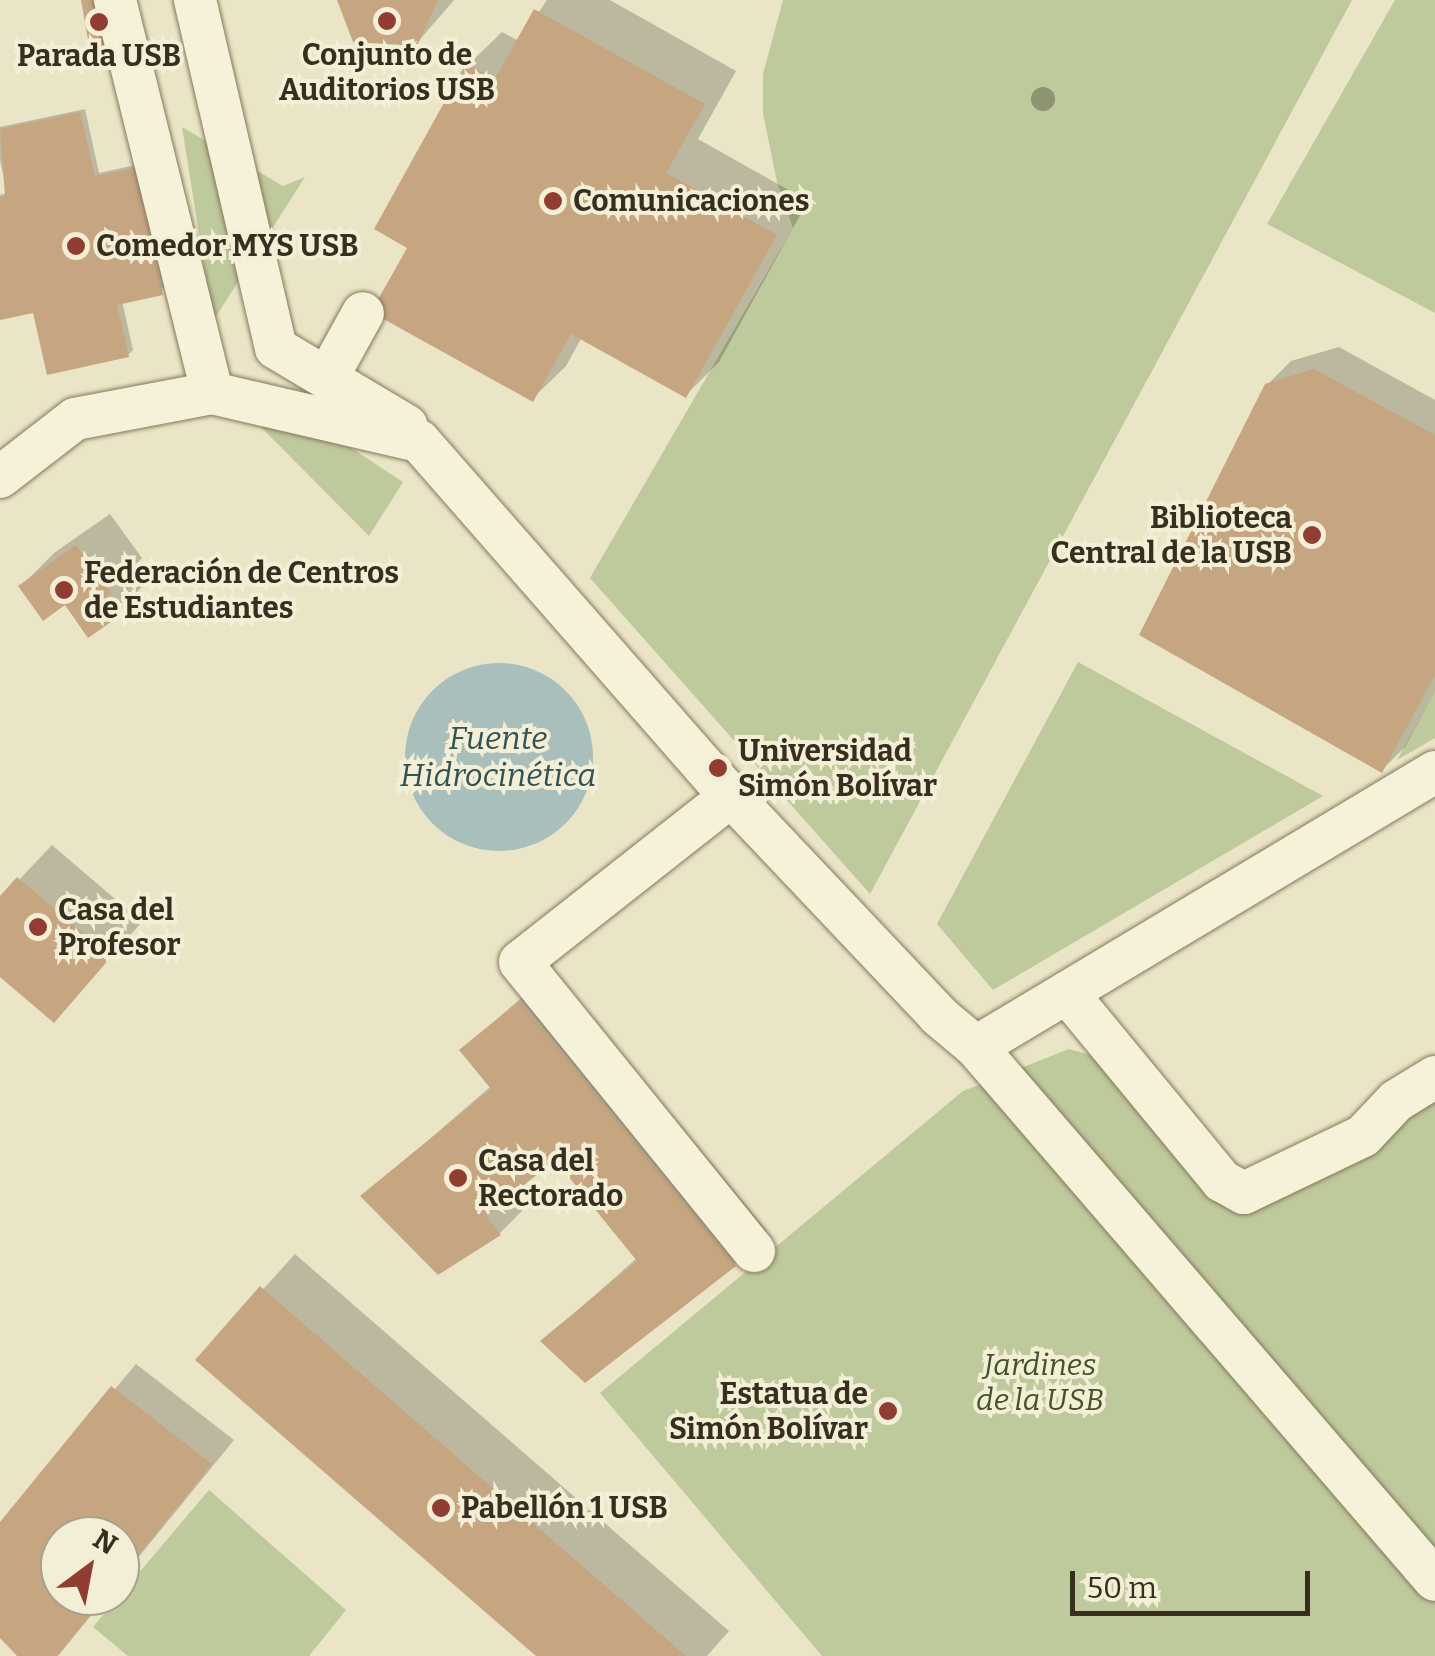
<!DOCTYPE html>
<html>
<head>
<meta charset="utf-8">
<style>
	body { margin:0 }
	#map { position:relative; width:1435px; height:1656px; overflow:hidden; background:#ebe5c7; font-family:Bitter,serif }
	div>[style] { position:absolute }
	[style*='--x'] { left:calc(var(--x)*1px); top:calc(var(--y)*1px); width:calc(var(--w)*1px); rotate:calc(var(--a)*1deg) }
	.green>* { inset:0; background:#bec99c }
	.water>* { inset:0; background:#a8bfbb }
	.round { border-radius:50% }
	.shadow>* { inset:0; background:#0003 }
	.building>* { inset:0; background:#c6a680 }
	.roads { filter:drop-shadow(0 0 2px #86785e) drop-shadow(0 0 2px #86785e) }
	.minor>* { height:42px; margin:-21px; padding:0 21px; transform-origin:21px; border-radius:21px; background:#f6f2da }
	.trees>* { width:24px; height:24px; margin:-12px; border-radius:50%; background:#8e9470 }
	.dots>* { width:28px; height:28px; translate:-50% -50%; box-sizing:border-box; border:5px solid #f3eed6; border-radius:50% }
	span { translate:-50% -50%; white-space:nowrap; text-align:center; line-height:1.15; -webkit-text-stroke:8px #f3eed6; paint-order:stroke }
	.poi-label { font-size:30px; color:#372e20; font-weight:700 }
	.left { translate:0 -50%; text-align:left }
	.right { translate:-100% -50%; text-align:right }
	.park-label { font-size:30px; color:#425229; font-style:italic }
	.water-label { font-size:32px; color:#315355; font-style:italic }
	.north { position:absolute; left:40px; top:1516px; width:100px; height:100px; box-sizing:border-box; background:#f3eed6; border:2px solid #a8a18d; border-radius:50%; rotate:32deg; font-size:28px; font-weight:700; line-height:40px; text-align:center; color:#372e20 }
	.north::after { content:''; display:block; margin:auto; width:35px; height:45px; background:#903e32; clip-path:polygon(50% 0,100% 100%,50% 72%,0 100%) }
	.scale { position:absolute; left:1070px; top:1571px; width:240px; height:45px; box-sizing:border-box; border:5px solid #372e20; border-top:0; padding-left:12px; font-size:30px; line-height:35px; white-space:nowrap; color:#372e20; -webkit-text-stroke:8px #f3eed6; paint-order:stroke }
</style>
</head>
<body>
<div id="map">
	<div class="green">
		<i style="clip-path:polygon(783px 0,1352px 0,870px 894px,590px 578px,793px 228px,777px 182px,763px 113px,763px 74px)"></i>
		<i style="clip-path:polygon(1395px 0,1435px 0,1435px 313px,1267px 224px)"></i>
		<i style="clip-path:polygon(182px 127px,283px 186px,305px 177px,213px 321px)"></i>
		<i style="clip-path:polygon(248px 380px,403px 482px,369px 536px,249px 415px)"></i>
		<i style="clip-path:polygon(1078px 662px,1323px 796px,993px 990px,937px 924px)"></i>
		<i style="clip-path:polygon(1435px 691px,1435px 738px,1397px 760px)"></i>
		<i style="clip-path:polygon(1069px 1049px,1136px 1068px,1237px 1191px,1435px 1078px,1435px 1656px,822px 1656px,600px 1393px,963px 1091px)"></i>
		<i style="clip-path:polygon(209px 1490px,346px 1610px,309px 1656px,128px 1656px,93px 1627px)"></i>
	</div>
	<div class="water">
		<i class="round" style="left:405px;top:663px;width:188px;height:188px"></i>
	</div>
	<div class="shadow">
		<i style="clip-path:polygon(339px 0,454px 0,416px 44px)"></i>
		<i style="clip-path:polygon(547px 0,610px 0,736px 71px,698px 139px,808px 201px,719px 362px,686px 395px,582px 337px,566px 366px,532px 399px,410px 247px,468px 65px,502px 32px,519px 41px)"></i>
		<i style="clip-path:polygon(85px 109px,99px 173px,140px 164px,167px 287px,122px 301px,133px 350px,128px 355px,35px 310px,0 318px,0 195px,7px 193px,0 160px,0 127px)"></i>
		<i style="clip-path:polygon(1339px 347px,1435px 400px,1435px 691px,1405px 747px,1382px 770px,1267px 385px,1291px 361px)"></i>
		<i style="clip-path:polygon(110px 514px,142px 558px,130px 570px,142px 587px,109px 620px,21px 586px,54px 553px)"></i>
		<i style="clip-path:polygon(52px 845px,142px 922px,54px 1020px,0 974px,0 900px)"></i>
		<i style="clip-path:polygon(553px 970px,767px 1231px,734px 1264px,586px 1379px,543px 1341px,638px 1257px,555px 1156px,520px 1185px,533px 1200px,500px 1233px,438px 1272px,364px 1196px,491px 1086px,462px 1050px)"></i>
		<i style="clip-path:polygon(295px 1254px,729px 1631px,707px 1656px,539px 1656px,199px 1360px)"></i>
		<i style="clip-path:polygon(136px 1364px,234px 1440px,120px 1580px,120px 1536px,60px 1536px,60px 1596px,107px 1596px,58px 1656px,21px 1656px,0 1635px,0 1526px)"></i>
	</div>
	<div class="building">
		<i style="clip-path:polygon(81px 0,107px 0,120px 44px,92px 63px)"></i>
		<i style="clip-path:polygon(337px 0,438px 0,417px 46px,353px 42px)"></i>
		<i style="clip-path:polygon(534px 9px,705px 104px,666px 173px,777px 235px,686px 398px,571px 334px,533px 402px,371px 312px,407px 248px,374px 229px,466px 63px,495px 79px)"></i>
		<i style="clip-path:polygon(80px 112px,95px 176px,135px 168px,163px 295px,117px 305px,129px 357px,47px 375px,33px 313px,0 320px,0 197px,5px 196px,0 129px)"></i>
		<i style="clip-path:polygon(1314px 369px,1435px 435px,1435px 675px,1382px 773px,1139px 635px,1265px 384px)"></i>
		<i style="clip-path:polygon(76px 545px,111px 593px,97px 603px,111px 622px,88px 638px,65px 605px,43px 621px,18px 586px)"></i>
		<i style="clip-path:polygon(17px 877px,111px 957px,54px 1023px,0 977px,0 896px)"></i>
		<i style="clip-path:polygon(519px 1001px,736px 1266px,585px 1383px,540px 1341px,637px 1261px,555px 1160px,486px 1216px,501px 1235px,438px 1275px,360px 1196px,491px 1089px,459px 1050px)"></i>
		<i style="clip-path:polygon(260px 1286px,686px 1656px,536px 1656px,195px 1360px)"></i>
		<i style="clip-path:polygon(111px 1386px,212px 1464px,120px 1578px,120px 1536px,60px 1536px,60px 1596px,106px 1596px,57px 1656px,17px 1656px,0 1638px,0 1522px)"></i>
	</div>
	<div class="roads">
		<div class="minor">
			<i style="--x:115;--y:0;--w:405;--a:76.1"></i>
			<i style="--x:212;--y:393;--w:212;--a:13.1"></i>
			<i style="--x:419;--y:441;--w:452;--a:48.8"></i>
			<i style="--x:717;--y:781;--w:323;--a:46.6"></i>
			<i style="--x:939;--y:1016;--w:48;--a:40"></i>
			<i style="--x:976;--y:1047;--w:703;--a:49.27"></i>
			<i style="--x:195;--y:0;--w:357;--a:76.9"></i>
			<i style="--x:276;--y:348;--w:152;--a:30.8"></i>
			<i style="--x:327;--y:378;--w:74;--a:-61"></i>
			<i style="--x:0;--y:477;--w:95;--a:-37.7"></i>
			<i style="--x:75;--y:419;--w:139;--a:-10.7"></i>
			<i style="--x:731;--y:796;--w:268;--a:141.8"></i>
			<i style="--x:520;--y:962;--w:372;--a:51"></i>
			<i style="--x:1067;--y:993;--w:244;--a:50.5"></i>
			<i style="--x:1222;--y:1181;--w:25;--a:29"></i>
			<i style="--x:1244;--y:1193;--w:132;--a:-25.6"></i>
			<i style="--x:1363;--y:1136;--w:48;--a:-46.7"></i>
			<i style="--x:1396;--y:1101;--w:46;--a:-31.6"></i>
			<i style="--x:976;--y:1047;--w:535;--a:-30.93"></i>
		</div>
	</div>
	<div class="trees">
		<i style="left:1043px;top:99px"></i>
	</div>
	<div class="dots">
		<i style="left:387px;top:21px;background:#903e32"></i>
		<i style="left:99px;top:22px;background:#903e32"></i>
		<i style="left:553px;top:201px;background:#903e32"></i>
		<i style="left:76px;top:246px;background:#903e32"></i>
		<i style="left:1312px;top:535px;background:#903e32"></i>
		<i style="left:64px;top:590px;background:#903e32"></i>
		<i style="left:718px;top:768px;background:#903e32"></i>
		<i style="left:38px;top:927px;background:#903e32"></i>
		<i style="left:458px;top:1178px;background:#903e32"></i>
		<i style="left:888px;top:1411px;background:#903e32"></i>
		<i style="left:441px;top:1508px;background:#903e32"></i>
	</div>
	<div class="poi-label">
		<span style="left:387px;top:72px">Conjunto de<br>Auditorios USB</span>
		<span style="left:99px;top:56px">Parada USB</span>
		<span class="left" style="left:573px;top:201px">Comunicaciones</span>
		<span class="left" style="left:96px;top:246px">Comedor MYS USB</span>
		<span class="right" style="left:1292px;top:535px">Biblioteca<br>Central de la USB</span>
		<span class="left" style="left:84px;top:590px">Federación de Centros<br>de Estudiantes</span>
		<span class="left" style="left:738px;top:768px">Universidad<br>Simón Bolívar</span>
		<span class="left" style="left:58px;top:927px">Casa del<br>Profesor</span>
		<span class="left" style="left:478px;top:1178px">Casa del<br>Rectorado</span>
		<span class="right" style="left:868px;top:1411px">Estatua de<br>Simón Bolívar</span>
		<span class="left" style="left:461px;top:1508px">Pabellón 1 USB</span>
	</div>
	<div class="park-label">
		<span style="left:1040px;top:1382px">Jardines<br>de la USB</span>
	</div>
	<div class="water-label">
		<span style="left:498px;top:757px">Fuente<br>Hidrocinética</span>
	</div>
	<div class="north">N</div>
	<div class="scale">50 m</div>
</div>
</body>
</html>
